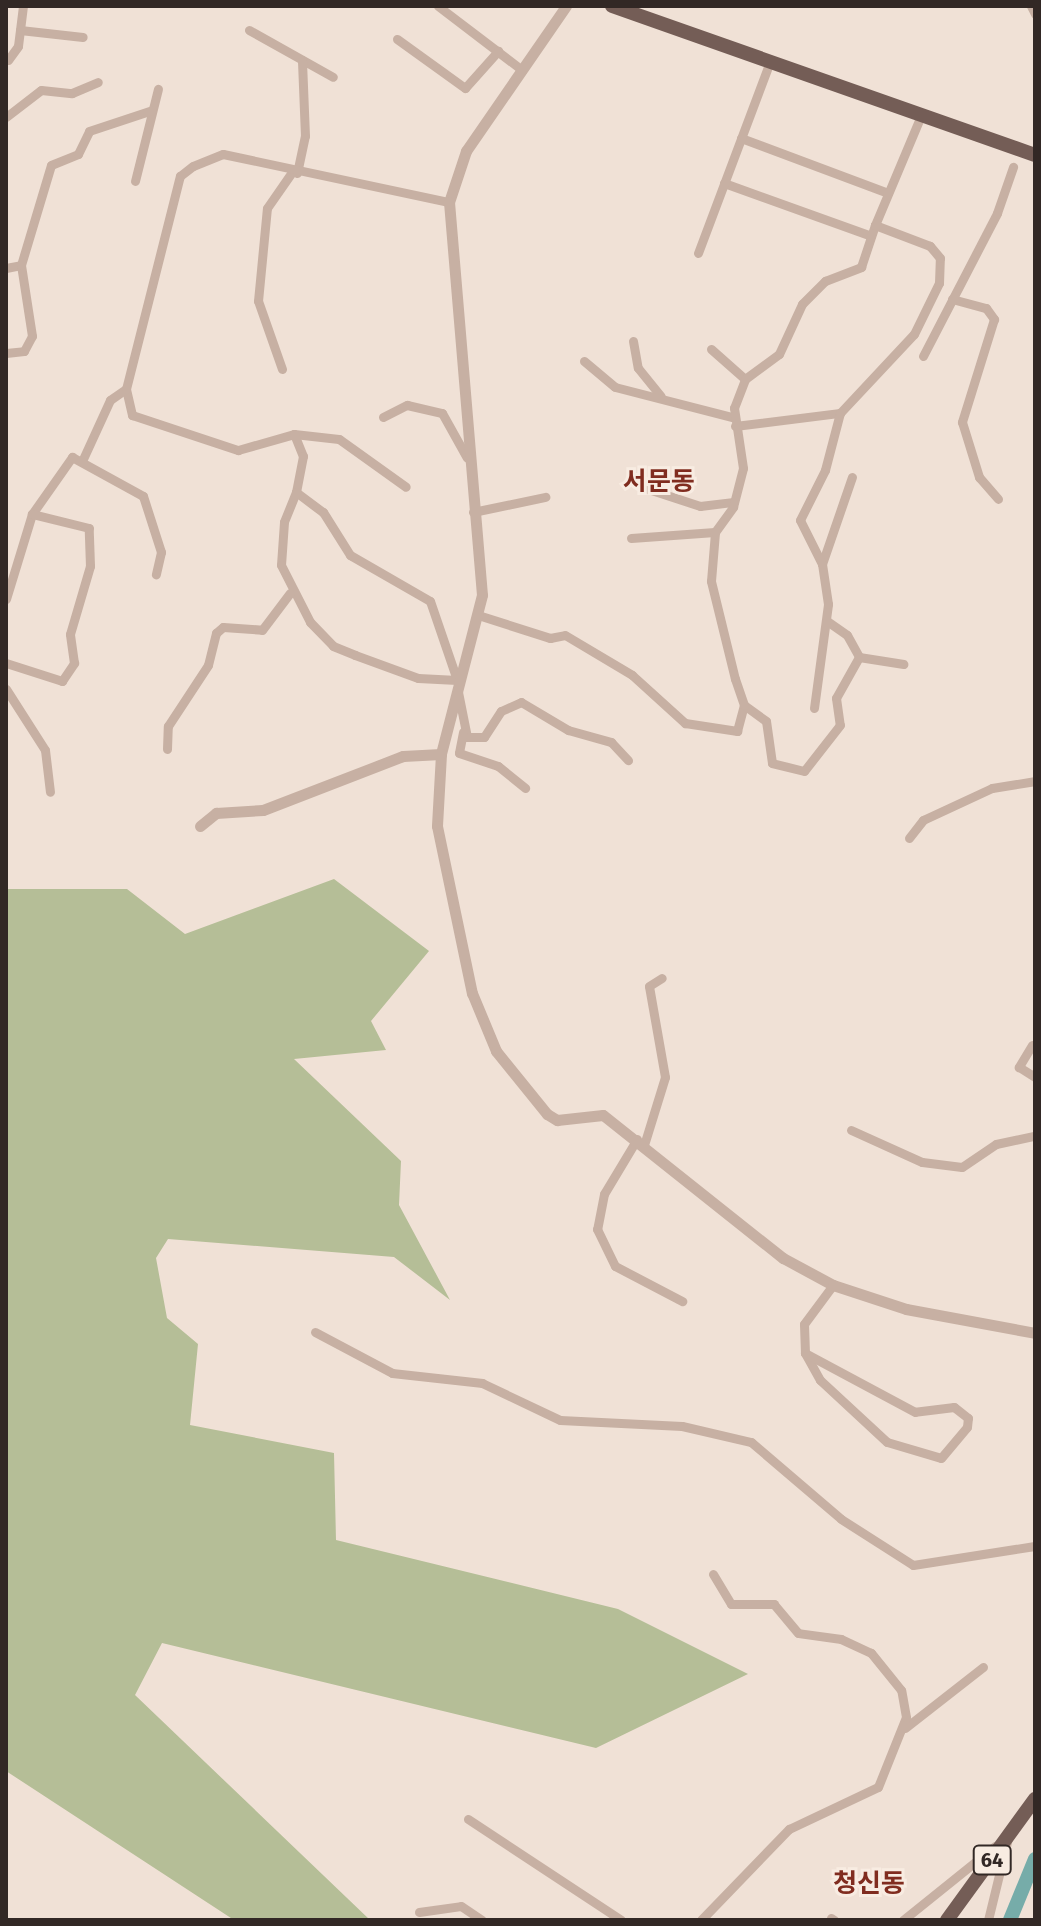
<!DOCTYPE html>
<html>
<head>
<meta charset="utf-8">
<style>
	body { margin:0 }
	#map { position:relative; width:1041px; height:1926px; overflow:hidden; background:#f0e1d6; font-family:"Fira Sans","Noto Sans KR",sans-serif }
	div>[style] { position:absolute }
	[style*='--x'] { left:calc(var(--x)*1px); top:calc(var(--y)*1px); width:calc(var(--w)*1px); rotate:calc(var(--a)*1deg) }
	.green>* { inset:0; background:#b5be97 }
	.river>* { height:14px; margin:-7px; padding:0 7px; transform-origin:7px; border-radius:7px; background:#76aca9 }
	.minor>* { height:9px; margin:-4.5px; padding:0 4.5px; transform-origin:4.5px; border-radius:4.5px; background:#c7b0a3 }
	.tertiary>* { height:11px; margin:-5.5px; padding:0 5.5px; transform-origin:5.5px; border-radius:5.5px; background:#c7b0a3 }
	.primary>* { height:14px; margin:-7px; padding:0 7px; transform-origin:7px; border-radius:7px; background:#745d56 }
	span { translate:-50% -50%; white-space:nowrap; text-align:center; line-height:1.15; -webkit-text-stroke:6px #f8ece2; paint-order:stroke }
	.shield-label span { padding:2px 6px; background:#f8ece2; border:2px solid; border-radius:6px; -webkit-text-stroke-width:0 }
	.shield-label { font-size:20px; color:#322825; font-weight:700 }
	.quarter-label { font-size:26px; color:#802c1f; font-weight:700 }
	.frame { position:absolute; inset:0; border:8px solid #322825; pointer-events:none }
</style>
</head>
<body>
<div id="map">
	<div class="green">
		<i style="clip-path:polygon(334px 879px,429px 951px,371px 1021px,386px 1050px,294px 1059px,401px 1161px,399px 1205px,450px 1300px,394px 1257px,168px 1239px,156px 1258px,167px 1318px,198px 1344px,190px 1425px,334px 1453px,336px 1540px,618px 1609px,748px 1674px,596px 1748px,162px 1643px,135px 1695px,370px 1920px,234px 1920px,6px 1771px,6px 889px,127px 889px,185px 934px)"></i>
	</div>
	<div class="river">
		<i style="--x:1010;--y:1920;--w:66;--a:-67.7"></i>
	</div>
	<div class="minor">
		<i style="--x:438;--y:6;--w:106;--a:37.3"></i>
		<i style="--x:1031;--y:6;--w:9;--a:63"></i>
		<i style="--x:20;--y:30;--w:63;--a:6.3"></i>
		<i style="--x:249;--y:30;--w:96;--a:29.2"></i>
		<i style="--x:397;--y:39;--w:84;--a:35.8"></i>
		<i style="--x:465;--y:88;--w:50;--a:-48.3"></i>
		<i style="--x:8;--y:60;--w:17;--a:-54"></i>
		<i style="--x:18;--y:46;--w:40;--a:-82.9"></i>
		<i style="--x:6;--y:117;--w:44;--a:-37.6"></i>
		<i style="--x:41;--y:90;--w:31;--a:6"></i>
		<i style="--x:72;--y:93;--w:28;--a:-23"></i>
		<i style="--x:741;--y:138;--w:157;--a:20.5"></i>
		<i style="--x:297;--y:173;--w:38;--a:-78"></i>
		<i style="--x:305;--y:136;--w:76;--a:-92.3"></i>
		<i style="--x:135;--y:181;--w:95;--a:-76"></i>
		<i style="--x:724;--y:183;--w:156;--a:19.8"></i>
		<i style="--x:698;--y:253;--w:202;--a:-69.4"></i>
		<i style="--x:6;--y:268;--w:15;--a:-11"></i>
		<i style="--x:952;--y:299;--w:35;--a:15"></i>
		<i style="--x:986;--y:308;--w:14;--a:54"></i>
		<i style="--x:994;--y:319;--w:108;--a:107.3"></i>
		<i style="--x:962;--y:422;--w:58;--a:72.8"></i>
		<i style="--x:979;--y:477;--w:29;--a:49"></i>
		<i style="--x:633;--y:341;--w:27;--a:80"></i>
		<i style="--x:638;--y:368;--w:36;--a:51"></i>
		<i style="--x:711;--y:349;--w:45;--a:41.4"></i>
		<i style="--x:6;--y:353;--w:18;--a:-6"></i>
		<i style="--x:24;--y:351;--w:17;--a:-62"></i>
		<i style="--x:32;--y:336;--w:72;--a:-98.8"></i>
		<i style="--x:21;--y:265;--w:104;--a:-73.3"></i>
		<i style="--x:51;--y:165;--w:29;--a:-22"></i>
		<i style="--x:78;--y:154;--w:25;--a:-64"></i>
		<i style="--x:89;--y:131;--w:66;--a:-18.4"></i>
		<i style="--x:923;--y:356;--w:161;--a:-62.6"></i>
		<i style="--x:997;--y:213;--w:49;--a:-70.8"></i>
		<i style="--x:584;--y:361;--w:40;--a:40"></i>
		<i style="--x:615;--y:387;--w:121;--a:14.4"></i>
		<i style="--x:282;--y:369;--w:72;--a:-109.4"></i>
		<i style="--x:258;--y:301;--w:93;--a:-84.5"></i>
		<i style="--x:267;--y:208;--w:44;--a:-55.2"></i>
		<i style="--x:126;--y:389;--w:27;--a:77"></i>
		<i style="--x:132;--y:415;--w:112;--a:18.3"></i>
		<i style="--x:238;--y:450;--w:58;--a:-15.9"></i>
		<i style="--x:294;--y:434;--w:45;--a:6.3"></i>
		<i style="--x:339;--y:439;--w:82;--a:35.6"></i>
		<i style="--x:383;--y:417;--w:27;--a:-27"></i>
		<i style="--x:407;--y:405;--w:36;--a:13"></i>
		<i style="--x:442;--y:413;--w:51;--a:60.9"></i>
		<i style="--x:735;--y:426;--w:106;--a:-7.1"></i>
		<i style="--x:294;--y:434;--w:24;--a:68"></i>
		<i style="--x:303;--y:456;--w:37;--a:101"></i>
		<i style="--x:296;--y:492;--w:34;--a:37"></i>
		<i style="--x:323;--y:512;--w:51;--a:57.9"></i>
		<i style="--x:350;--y:555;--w:92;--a:29.9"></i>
		<i style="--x:430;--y:601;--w:83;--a:71.1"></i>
		<i style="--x:83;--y:459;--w:65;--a:-65.4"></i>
		<i style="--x:110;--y:400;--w:19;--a:-35"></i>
		<i style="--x:126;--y:389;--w:220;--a:-75.8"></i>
		<i style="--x:180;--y:176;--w:16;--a:-38"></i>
		<i style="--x:193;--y:166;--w:32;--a:-22"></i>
		<i style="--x:223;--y:154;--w:231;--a:12"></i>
		<i style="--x:645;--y:488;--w:58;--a:18.1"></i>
		<i style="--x:700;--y:506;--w:34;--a:-7"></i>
		<i style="--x:296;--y:492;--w:32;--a:112"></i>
		<i style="--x:284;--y:522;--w:43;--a:94"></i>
		<i style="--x:281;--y:565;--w:64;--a:63"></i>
		<i style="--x:310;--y:622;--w:33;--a:46"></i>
		<i style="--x:333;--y:646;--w:24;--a:22"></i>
		<i style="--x:355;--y:655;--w:67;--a:20.1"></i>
		<i style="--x:418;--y:678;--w:39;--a:3"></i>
		<i style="--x:473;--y:512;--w:74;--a:-11.8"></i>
		<i style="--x:631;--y:538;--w:84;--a:-4.1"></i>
		<i style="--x:822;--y:564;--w:92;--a:-71"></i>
		<i style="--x:6;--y:599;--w:89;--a:-73"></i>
		<i style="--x:32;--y:514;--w:70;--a:-54.9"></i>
		<i style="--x:72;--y:457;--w:81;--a:28.8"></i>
		<i style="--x:143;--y:496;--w:59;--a:72.2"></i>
		<i style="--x:161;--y:552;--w:23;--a:103"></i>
		<i style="--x:478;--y:615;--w:76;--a:17.7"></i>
		<i style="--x:550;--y:638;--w:15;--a:-11"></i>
		<i style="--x:565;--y:635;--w:78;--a:30.8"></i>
		<i style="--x:632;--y:675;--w:72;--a:42.2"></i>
		<i style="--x:685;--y:723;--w:53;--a:8.7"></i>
		<i style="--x:737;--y:731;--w:27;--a:-75"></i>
		<i style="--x:827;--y:621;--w:24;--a:35"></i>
		<i style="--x:847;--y:635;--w:25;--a:61"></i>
		<i style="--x:859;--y:657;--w:47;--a:119.3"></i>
		<i style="--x:836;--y:698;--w:27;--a:82"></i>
		<i style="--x:840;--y:725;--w:58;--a:128"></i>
		<i style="--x:804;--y:771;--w:33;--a:-166"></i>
		<i style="--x:772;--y:763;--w:42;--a:-98.1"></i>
		<i style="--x:766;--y:721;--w:27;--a:-144"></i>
		<i style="--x:744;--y:705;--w:28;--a:-109"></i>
		<i style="--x:735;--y:679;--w:101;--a:-103.8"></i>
		<i style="--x:711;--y:581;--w:49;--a:-85.3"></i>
		<i style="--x:715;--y:532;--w:31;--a:-54"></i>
		<i style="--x:733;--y:507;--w:40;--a:-75.6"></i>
		<i style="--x:743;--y:468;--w:61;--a:-98.5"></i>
		<i style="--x:734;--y:408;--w:31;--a:-69"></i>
		<i style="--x:745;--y:379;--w:42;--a:-36.3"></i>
		<i style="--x:779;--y:354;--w:55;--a:-65.3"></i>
		<i style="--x:802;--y:304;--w:33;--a:-45"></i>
		<i style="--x:825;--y:281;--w:39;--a:-21"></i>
		<i style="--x:861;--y:267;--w:44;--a:-71.6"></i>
		<i style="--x:859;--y:657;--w:45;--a:9"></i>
		<i style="--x:6;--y:663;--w:59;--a:17.8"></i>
		<i style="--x:62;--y:681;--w:22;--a:-56"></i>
		<i style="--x:74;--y:663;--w:29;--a:-98"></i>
		<i style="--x:70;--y:634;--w:71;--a:-73.6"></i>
		<i style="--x:90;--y:566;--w:38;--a:-92"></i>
		<i style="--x:89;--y:528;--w:59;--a:-166.2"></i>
		<i style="--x:6;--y:689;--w:72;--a:57.4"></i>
		<i style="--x:45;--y:750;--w:42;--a:83.2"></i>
		<i style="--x:458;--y:692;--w:46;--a:78.7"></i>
		<i style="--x:467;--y:737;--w:17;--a:0"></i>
		<i style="--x:484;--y:737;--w:31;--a:-57"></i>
		<i style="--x:501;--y:711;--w:22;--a:-24"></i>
		<i style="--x:521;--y:702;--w:55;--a:30.8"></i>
		<i style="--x:568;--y:730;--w:45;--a:15.6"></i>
		<i style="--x:611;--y:742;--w:25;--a:47"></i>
		<i style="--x:814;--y:708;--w:105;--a:-82.3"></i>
		<i style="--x:828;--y:604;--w:40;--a:-98.5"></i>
		<i style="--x:822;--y:564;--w:49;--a:-116.6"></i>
		<i style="--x:800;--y:520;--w:56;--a:-63.4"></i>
		<i style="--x:825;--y:470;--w:59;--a:-75.3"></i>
		<i style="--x:840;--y:413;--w:108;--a:-46.9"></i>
		<i style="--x:914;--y:334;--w:57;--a:-63.9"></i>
		<i style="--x:939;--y:283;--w:25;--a:-88"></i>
		<i style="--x:940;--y:258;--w:16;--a:-130"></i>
		<i style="--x:930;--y:246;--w:59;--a:-159.1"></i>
		<i style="--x:875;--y:225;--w:116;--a:-67.2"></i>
		<i style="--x:463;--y:732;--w:21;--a:101"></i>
		<i style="--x:459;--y:753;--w:41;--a:18.4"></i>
		<i style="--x:498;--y:766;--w:35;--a:39"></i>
		<i style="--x:167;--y:749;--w:23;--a:-88"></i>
		<i style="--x:168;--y:726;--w:73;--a:-56.7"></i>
		<i style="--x:208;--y:665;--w:33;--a:-76"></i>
		<i style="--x:216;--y:633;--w:9;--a:-41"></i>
		<i style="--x:223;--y:627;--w:39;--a:4"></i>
		<i style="--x:262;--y:630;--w:46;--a:-52.9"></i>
		<i style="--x:909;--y:838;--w:23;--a:-52"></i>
		<i style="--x:923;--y:820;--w:76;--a:-24.9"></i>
		<i style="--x:992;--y:788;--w:44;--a:-9.2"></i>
		<i style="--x:1032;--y:1045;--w:26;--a:121"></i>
		<i style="--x:1019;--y:1067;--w:19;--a:32"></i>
		<i style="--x:851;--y:1130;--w:78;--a:24.3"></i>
		<i style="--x:922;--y:1162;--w:40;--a:7.1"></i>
		<i style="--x:962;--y:1167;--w:41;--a:-34.1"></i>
		<i style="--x:996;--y:1144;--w:40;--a:-12"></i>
		<i style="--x:637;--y:1139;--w:64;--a:121"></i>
		<i style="--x:604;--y:1194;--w:36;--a:101"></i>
		<i style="--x:597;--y:1229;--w:41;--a:64.1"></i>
		<i style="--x:615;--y:1266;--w:76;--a:27.6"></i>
		<i style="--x:644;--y:1145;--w:71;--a:-72.8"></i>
		<i style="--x:665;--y:1077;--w:92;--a:-100"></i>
		<i style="--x:649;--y:986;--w:15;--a:-32"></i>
		<i style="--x:315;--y:1332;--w:87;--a:28"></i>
		<i style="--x:392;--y:1373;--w:91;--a:6.3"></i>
		<i style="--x:482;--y:1383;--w:86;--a:25.4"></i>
		<i style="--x:560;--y:1420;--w:122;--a:2.8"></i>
		<i style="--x:682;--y:1426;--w:71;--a:13.1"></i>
		<i style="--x:751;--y:1442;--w:118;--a:40.5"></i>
		<i style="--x:841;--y:1519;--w:85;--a:32.6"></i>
		<i style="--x:913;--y:1565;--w:123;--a:-8.9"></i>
		<i style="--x:805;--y:1353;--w:31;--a:61"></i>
		<i style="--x:820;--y:1380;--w:91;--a:42.8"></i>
		<i style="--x:887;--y:1442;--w:56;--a:16.5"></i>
		<i style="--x:941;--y:1458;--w:40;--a:-50"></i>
		<i style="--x:967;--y:1427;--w:9;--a:-84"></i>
		<i style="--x:968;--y:1418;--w:18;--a:-142"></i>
		<i style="--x:954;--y:1407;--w:39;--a:173"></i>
		<i style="--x:915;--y:1412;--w:125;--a:-151.8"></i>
		<i style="--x:805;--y:1353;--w:29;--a:-92"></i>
		<i style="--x:804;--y:1324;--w:49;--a:-53.4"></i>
		<i style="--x:905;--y:1728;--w:99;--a:-38"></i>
		<i style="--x:468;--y:1819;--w:183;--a:33.4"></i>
		<i style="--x:419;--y:1912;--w:42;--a:-8.1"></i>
		<i style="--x:461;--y:1906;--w:25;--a:34"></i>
		<i style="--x:831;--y:1918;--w:4;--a:34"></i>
		<i style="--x:701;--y:1920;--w:127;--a:-46"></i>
		<i style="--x:789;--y:1829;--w:98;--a:-25.3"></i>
		<i style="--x:878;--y:1787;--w:75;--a:-68.2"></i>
		<i style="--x:906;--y:1717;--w:27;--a:-100"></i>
		<i style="--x:901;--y:1690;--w:48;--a:-129"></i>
		<i style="--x:871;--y:1653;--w:33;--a:-155"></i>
		<i style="--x:841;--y:1639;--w:43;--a:-172.1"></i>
		<i style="--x:798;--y:1633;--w:38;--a:-130"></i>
		<i style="--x:774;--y:1604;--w:43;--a:180"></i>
		<i style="--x:731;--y:1604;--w:35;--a:-121"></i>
		<i style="--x:903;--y:1920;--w:118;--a:-38.8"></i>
		<i style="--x:988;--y:1920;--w:84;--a:-76.3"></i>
	</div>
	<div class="tertiary">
		<i style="--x:566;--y:6;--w:176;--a:124.6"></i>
		<i style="--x:466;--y:151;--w:54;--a:108.4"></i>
		<i style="--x:449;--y:202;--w:394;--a:85.2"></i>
		<i style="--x:482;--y:595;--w:164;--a:104.5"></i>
		<i style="--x:441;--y:754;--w:72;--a:93.2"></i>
		<i style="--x:437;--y:826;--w:171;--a:78.2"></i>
		<i style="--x:472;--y:993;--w:63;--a:67.5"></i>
		<i style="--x:496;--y:1051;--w:81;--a:51"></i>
		<i style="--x:547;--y:1114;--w:12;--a:31"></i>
		<i style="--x:557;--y:1120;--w:46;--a:-6.2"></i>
		<i style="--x:603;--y:1115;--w:230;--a:38.5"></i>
		<i style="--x:783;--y:1258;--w:57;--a:28.4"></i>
		<i style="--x:833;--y:1285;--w:77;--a:18.2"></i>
		<i style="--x:906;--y:1309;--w:131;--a:10.5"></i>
		<i style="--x:200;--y:826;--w:21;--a:-39"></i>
		<i style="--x:216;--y:813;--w:47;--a:-3.7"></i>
		<i style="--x:263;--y:810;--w:150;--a:-21.1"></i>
		<i style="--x:403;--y:756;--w:38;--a:-3"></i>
	</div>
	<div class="primary">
		<i style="--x:612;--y:6;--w:448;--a:19.4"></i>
		<i style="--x:947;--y:1920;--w:150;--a:-54"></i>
	</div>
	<div class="shield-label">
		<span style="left:992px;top:1860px">64</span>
	</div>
	<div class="quarter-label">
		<span style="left:659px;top:482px">서문동</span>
		<span style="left:869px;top:1884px">청신동</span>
	</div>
	<div class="frame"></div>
</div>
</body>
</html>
